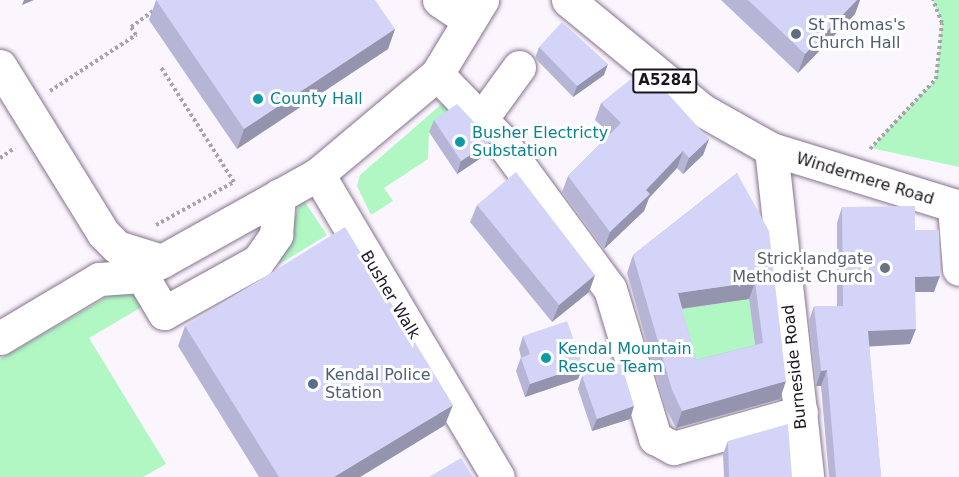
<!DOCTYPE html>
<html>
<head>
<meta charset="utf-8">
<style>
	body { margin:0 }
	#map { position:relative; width:959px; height:477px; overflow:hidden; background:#fbf6fd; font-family:"DejaVu Sans",sans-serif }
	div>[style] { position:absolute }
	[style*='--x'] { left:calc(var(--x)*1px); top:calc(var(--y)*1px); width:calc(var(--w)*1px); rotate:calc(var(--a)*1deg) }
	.green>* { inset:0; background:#b0f7c3 }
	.path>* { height:4px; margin-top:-2px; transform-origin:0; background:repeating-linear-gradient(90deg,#a9a3ab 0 3px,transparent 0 6px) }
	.roads { filter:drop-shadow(0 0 2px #877390) drop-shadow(0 0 2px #877390) }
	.minor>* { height:33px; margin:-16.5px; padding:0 16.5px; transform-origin:16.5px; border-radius:16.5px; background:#fff }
	.highway>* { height:33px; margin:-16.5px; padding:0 16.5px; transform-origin:16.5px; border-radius:16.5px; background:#fff }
	.wall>* { inset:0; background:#b6b5d5 }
	.shaded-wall>* { inset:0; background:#9494ae }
	.building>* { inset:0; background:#d4d3f8 }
	.dots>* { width:16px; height:16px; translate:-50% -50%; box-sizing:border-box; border:3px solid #fff; border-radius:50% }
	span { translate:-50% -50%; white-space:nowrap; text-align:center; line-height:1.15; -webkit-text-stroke:6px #fff; paint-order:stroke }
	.shield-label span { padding:2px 4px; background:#fff; border:2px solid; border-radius:4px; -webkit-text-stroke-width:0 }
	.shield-label { font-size:15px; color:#1d1621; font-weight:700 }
	.service-label { font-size:16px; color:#4e5e75 }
	.left { translate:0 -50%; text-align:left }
	.culture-label { font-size:16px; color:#0d838f }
	.street-label { font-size:16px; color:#1d1621 }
	.worship-label { font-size:16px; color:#5b616d }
	.right { translate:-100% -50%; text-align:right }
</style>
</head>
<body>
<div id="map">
	<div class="green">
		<i style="clip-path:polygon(933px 0,959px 0,959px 167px,871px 148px,936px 79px,942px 23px)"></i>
		<i style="clip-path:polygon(444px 102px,463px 110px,429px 132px,428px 159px,384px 188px,393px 201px,371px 215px,357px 186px,360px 175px)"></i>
		<i style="clip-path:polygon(302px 198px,327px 235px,278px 265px)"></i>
		<i style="clip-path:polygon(131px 283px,145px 305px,89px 338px,166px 464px,143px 477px,0 477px,0 359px)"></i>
		<i style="clip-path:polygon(749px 299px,757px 360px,690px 377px,671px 310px)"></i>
	</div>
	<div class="path">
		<i style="--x:50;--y:91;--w:103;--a:-33.1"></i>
		<i style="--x:136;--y:35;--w:9;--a:-122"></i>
		<i style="--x:131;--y:27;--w:31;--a:-36"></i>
		<i style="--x:870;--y:149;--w:96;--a:-46.7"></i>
		<i style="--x:936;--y:79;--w:56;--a:-83.9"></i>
		<i style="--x:942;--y:23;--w:25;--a:-111"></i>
		<i style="--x:0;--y:158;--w:18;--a:-34"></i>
		<i style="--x:156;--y:225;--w:89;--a:-28.9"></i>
		<i style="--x:234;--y:182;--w:138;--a:-122.5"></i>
	</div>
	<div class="roads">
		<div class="minor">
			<i style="--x:439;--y:0;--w:36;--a:34"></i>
			<i style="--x:0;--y:66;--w:196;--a:58.3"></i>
			<i style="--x:103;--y:233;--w:20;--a:45"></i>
			<i style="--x:117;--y:247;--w:47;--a:17.3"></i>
			<i style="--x:437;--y:74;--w:89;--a:45.9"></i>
			<i style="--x:499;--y:138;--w:187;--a:53.7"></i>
			<i style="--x:610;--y:289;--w:156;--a:73.2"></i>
			<i style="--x:655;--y:438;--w:21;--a:28"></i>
			<i style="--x:674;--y:448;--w:132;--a:-15.8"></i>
			<i style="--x:482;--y:118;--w:63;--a:-54"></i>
			<i style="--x:771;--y:149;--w:330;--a:83.7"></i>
			<i style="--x:318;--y:174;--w:352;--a:59.3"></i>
			<i style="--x:954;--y:206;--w:63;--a:85.5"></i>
			<i style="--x:139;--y:271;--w:49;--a:59.2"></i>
			<i style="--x:164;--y:313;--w:107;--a:-29"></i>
			<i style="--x:258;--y:261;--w:32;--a:-55"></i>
			<i style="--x:276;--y:235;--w:40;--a:-85.7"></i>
			<i style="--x:0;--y:338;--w:115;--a:-30.8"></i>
			<i style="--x:99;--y:279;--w:29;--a:-4"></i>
			<i style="--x:128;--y:277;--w:38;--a:-25"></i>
			<i style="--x:162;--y:261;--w:179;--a:-29.1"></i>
			<i style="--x:318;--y:174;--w:155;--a:-40"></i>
			<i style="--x:437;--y:74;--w:87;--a:-58.7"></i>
		</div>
		<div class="highway">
			<i style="--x:568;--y:0;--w:173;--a:39.4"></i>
			<i style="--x:702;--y:110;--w:79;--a:29.5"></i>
			<i style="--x:771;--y:149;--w:197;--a:17.1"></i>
		</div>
	</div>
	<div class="wall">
		<i style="clip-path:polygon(156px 0,395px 29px,388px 49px,237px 149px,149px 20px)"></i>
		<i style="clip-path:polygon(721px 0,860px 0,855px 14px,798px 73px)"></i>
		<i style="clip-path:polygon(539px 47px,604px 75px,573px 97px,535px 58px)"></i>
		<i style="clip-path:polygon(652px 91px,709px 139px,703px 155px,683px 174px,677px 168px,649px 198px,644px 211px,604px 249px,562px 192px,568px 176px,610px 134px,595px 120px,601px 103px)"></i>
		<i style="clip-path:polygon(434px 120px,487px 154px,457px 174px,429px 132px)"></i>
		<i style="clip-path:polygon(evenodd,737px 173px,780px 399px,676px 428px,665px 407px,627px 273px,633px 255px,737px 173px,749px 299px,755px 345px,696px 360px,682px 309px,749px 299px)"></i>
		<i style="clip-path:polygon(477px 205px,595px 275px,589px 292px,552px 322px,470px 222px)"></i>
		<i style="clip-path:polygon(842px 207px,915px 230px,934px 292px,915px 292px,910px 344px,869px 346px,881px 477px,829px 477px,821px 386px,816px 386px,809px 321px,814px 306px,837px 306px,837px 223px)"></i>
		<i style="clip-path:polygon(185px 326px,445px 425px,360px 477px,259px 477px,178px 346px)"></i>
		<i style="clip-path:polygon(523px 336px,583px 366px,578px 379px,525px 397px,516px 371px,521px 357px,519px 349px)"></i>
		<i style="clip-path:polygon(582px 376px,634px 406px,630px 419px,592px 431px,578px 389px)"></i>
		<i style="clip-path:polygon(728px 441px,792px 477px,724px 477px,723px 454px)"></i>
	</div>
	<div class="shaded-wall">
		<i style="clip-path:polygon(24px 0,34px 0,22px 5px)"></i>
		<i style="clip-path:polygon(857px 0,860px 0,855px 14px,798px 73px,805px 54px)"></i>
		<i style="clip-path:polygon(395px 29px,388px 49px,237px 149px,244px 129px)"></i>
		<i style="clip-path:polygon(608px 64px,604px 75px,573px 97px,577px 86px)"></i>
		<i style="clip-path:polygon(709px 139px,703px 155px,683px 174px,689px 158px)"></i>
		<i style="clip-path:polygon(492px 141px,487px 154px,457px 174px,461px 161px)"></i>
		<i style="clip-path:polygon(683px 151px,677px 168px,649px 198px,644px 211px,604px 249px,610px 232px,646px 190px)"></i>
		<i style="clip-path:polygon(595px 275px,589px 292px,552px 322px,559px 305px)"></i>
		<i style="clip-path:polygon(940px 276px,934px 292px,909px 292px,915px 277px)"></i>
		<i style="clip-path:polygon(755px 282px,749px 299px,671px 310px,678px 293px)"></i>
		<i style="clip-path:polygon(916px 329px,910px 344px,862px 347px,868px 331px)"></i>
		<i style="clip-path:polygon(583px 366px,578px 379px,525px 397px,530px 384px)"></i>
		<i style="clip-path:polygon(827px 370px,821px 386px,816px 386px,821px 371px)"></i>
		<i style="clip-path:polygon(786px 381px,780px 399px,676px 428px,682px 411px)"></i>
		<i style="clip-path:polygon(453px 405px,445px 425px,360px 477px,334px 477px)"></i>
		<i style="clip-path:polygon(634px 406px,630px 419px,592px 431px,597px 419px)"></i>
	</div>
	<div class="building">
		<i style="clip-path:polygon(156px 0,375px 0,395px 29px,244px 129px)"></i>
		<i style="clip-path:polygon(748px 0,857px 0,805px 54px)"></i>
		<i style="clip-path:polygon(562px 22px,608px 64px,577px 86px,539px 47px)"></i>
		<i style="clip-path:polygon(636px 75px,652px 91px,659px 84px,709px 139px,689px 158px,683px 151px,646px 190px,650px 194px,610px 232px,568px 176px,621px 123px,601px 103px)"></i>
		<i style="clip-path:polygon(457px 104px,492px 141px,461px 161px,434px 120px)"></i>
		<i style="clip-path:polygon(516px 172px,595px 275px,559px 305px,477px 205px)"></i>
		<i style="clip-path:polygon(evenodd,737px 173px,769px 231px,786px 381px,682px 411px,672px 390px,633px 255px,737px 173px,755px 282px,763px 343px,696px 360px,678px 293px,755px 282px)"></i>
		<i style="clip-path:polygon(915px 206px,915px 230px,939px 230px,940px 276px,915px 277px,916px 329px,868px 331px,881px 477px,836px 477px,827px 370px,821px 371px,814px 306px,843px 306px,842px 207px)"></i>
		<i style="clip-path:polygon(345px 227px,453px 405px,334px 477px,279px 477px,185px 326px)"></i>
		<i style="clip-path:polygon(567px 321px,583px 366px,530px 384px,521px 358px,530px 354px,523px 336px)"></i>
		<i style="clip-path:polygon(621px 363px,634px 406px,597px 419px,582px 376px)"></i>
		<i style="clip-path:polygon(788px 424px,792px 477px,729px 477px,728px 441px)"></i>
		<i style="clip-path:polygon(461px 458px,473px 477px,429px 477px)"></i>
	</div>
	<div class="dots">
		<i style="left:796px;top:34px;background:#5c6f8a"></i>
		<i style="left:258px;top:99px;background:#0f9aa8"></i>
		<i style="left:460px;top:142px;background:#0f9aa8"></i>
		<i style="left:885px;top:268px;background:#6b7280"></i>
		<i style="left:546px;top:358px;background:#0f9aa8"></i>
		<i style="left:313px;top:384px;background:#5c6f8a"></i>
	</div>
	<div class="shield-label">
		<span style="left:665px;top:81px">A5284</span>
	</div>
	<div class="service-label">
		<span class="left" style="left:808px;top:34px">St Thomas's<br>Church Hall</span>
		<span class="left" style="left:325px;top:384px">Kendal Police<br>Station</span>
	</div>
	<div class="culture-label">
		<span class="left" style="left:270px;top:99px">County Hall</span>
		<span class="left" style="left:472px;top:142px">Busher Electricty<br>Substation</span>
		<span class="left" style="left:558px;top:358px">Kendal Mountain<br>Rescue Team</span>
	</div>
	<div class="street-label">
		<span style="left:865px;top:179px;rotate:17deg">Windermere Road</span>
		<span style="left:390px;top:295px;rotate:59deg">Busher Walk</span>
		<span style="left:795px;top:367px;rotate:-96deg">Burneside Road</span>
	</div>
	<div class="worship-label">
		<span class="right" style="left:873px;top:268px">Stricklandgate<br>Methodist Church</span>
	</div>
</div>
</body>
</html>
